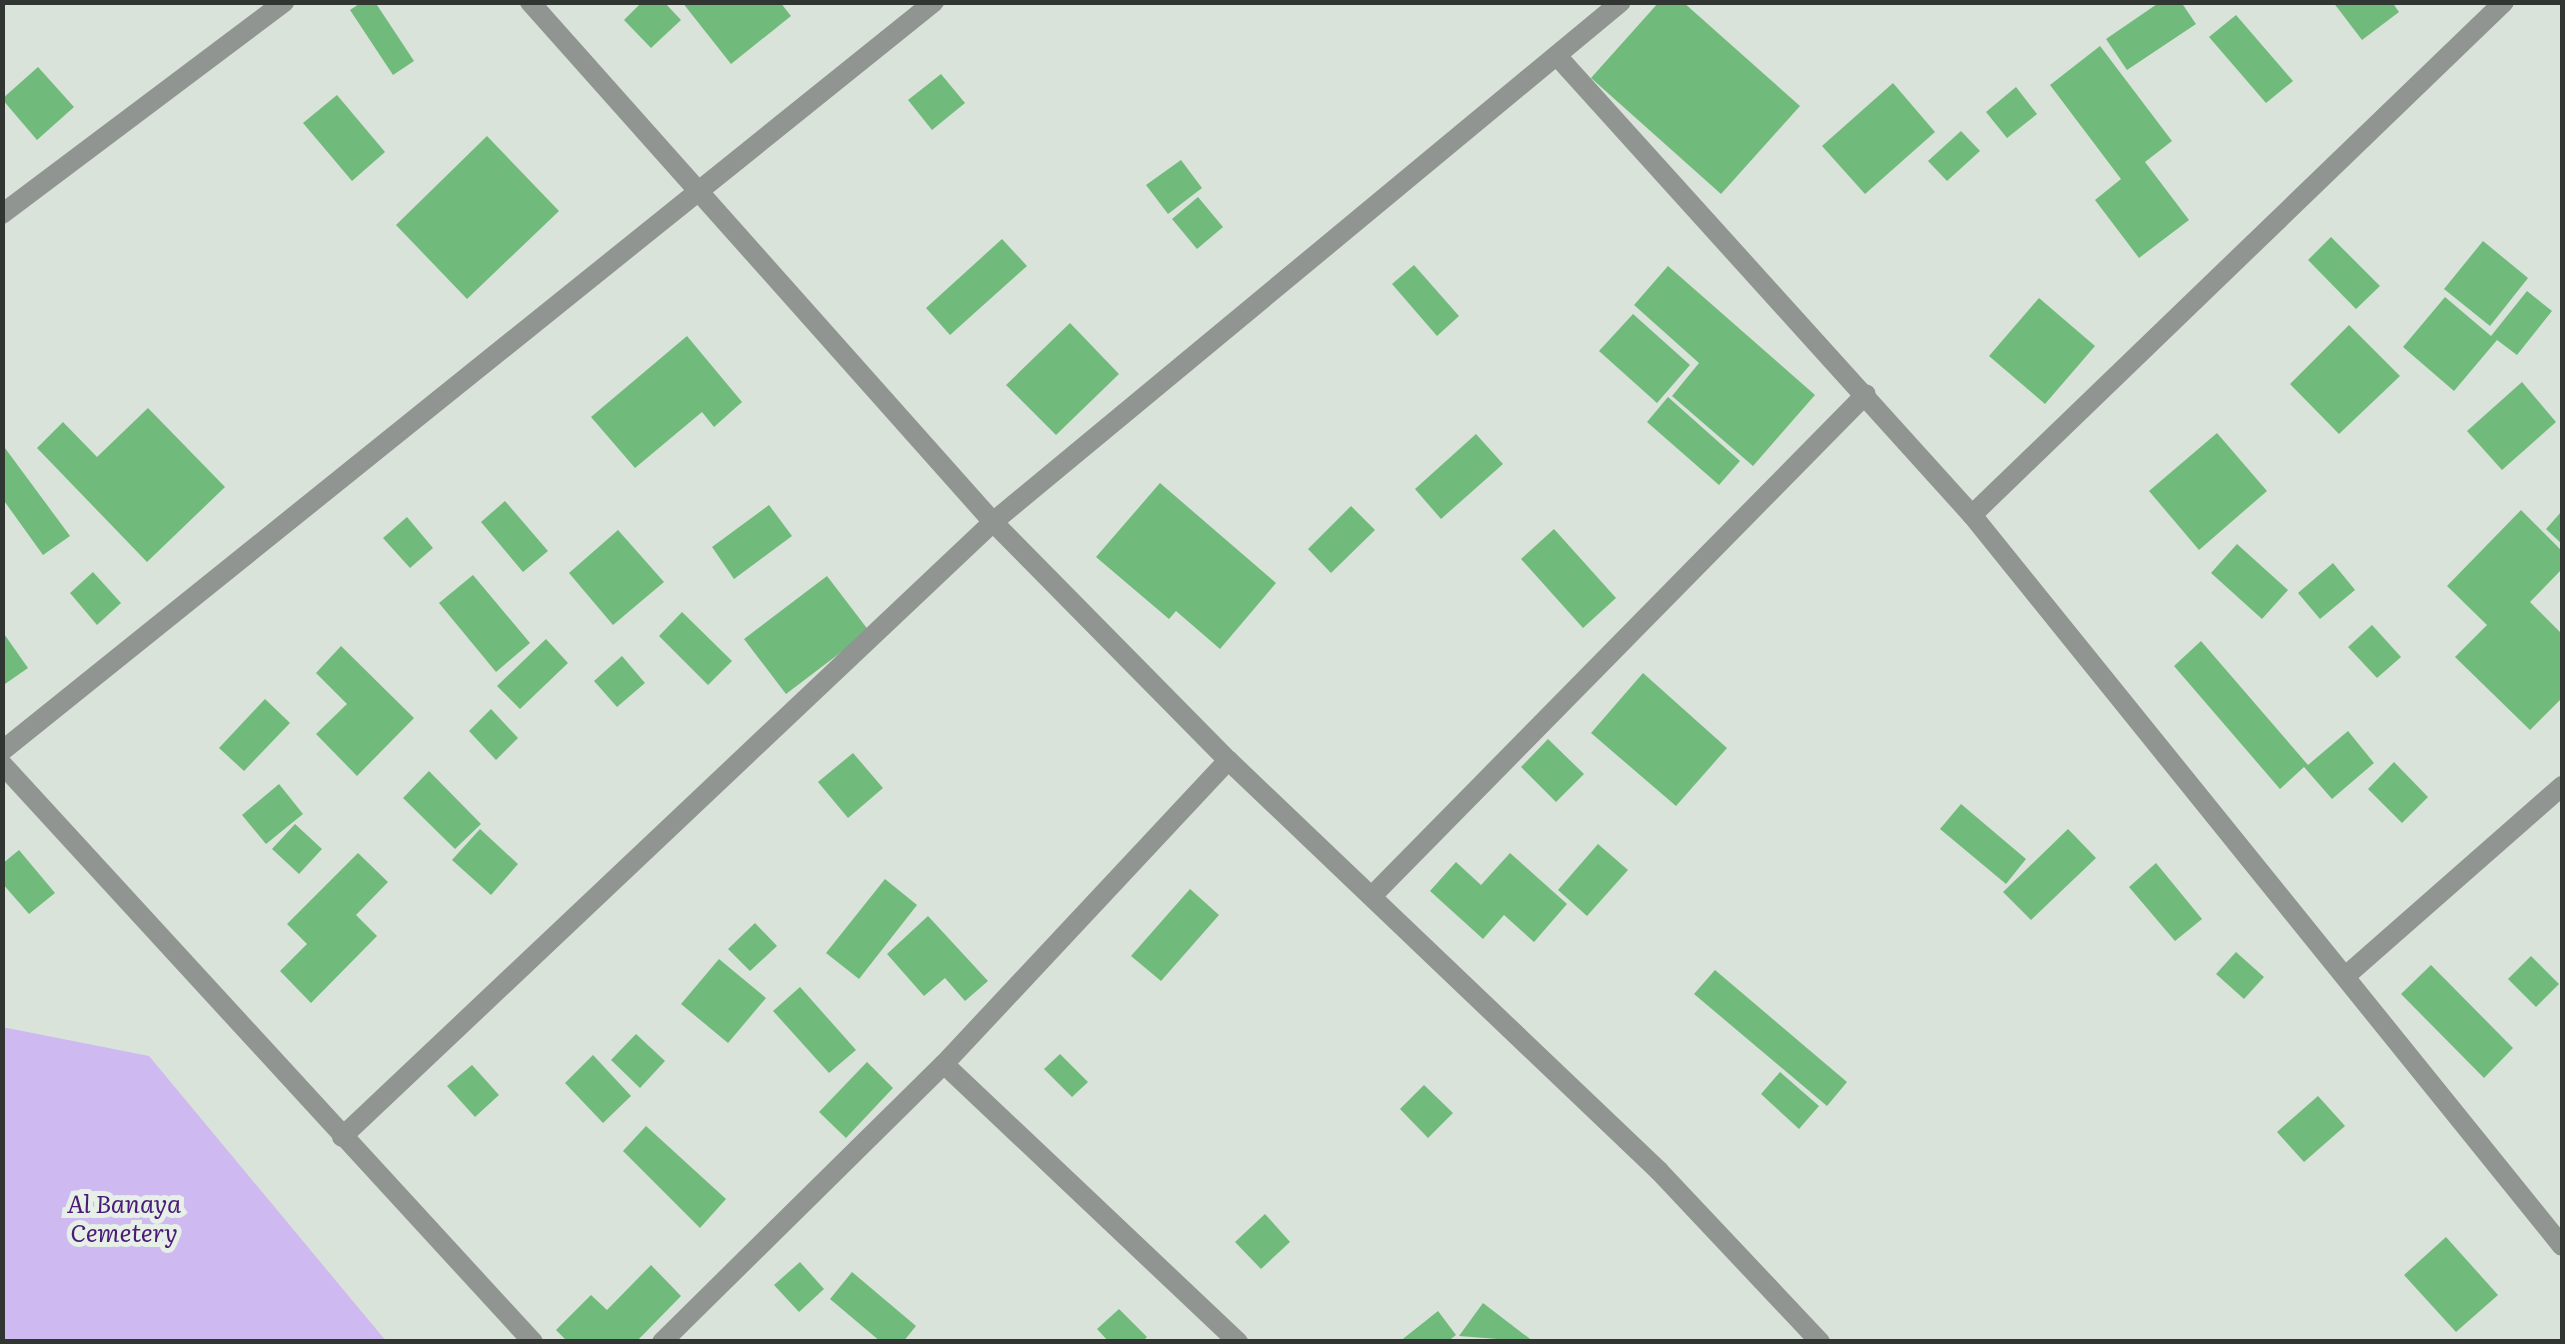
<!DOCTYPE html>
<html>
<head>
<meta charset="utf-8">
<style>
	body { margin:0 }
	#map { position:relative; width:2565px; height:1344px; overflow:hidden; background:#d9e3d9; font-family:Literata,serif }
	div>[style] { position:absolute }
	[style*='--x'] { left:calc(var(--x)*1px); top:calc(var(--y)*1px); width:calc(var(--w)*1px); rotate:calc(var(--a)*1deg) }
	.green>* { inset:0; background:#ceb9f0 }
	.building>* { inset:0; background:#70bb7b }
	.street>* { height:20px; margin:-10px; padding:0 10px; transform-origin:10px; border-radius:10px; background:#919592 }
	span { translate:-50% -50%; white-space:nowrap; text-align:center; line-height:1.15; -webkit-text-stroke:10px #e6f0e7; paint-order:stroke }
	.park-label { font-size:25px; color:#4b1b78; font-style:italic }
	.frame { position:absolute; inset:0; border:5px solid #323632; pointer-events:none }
</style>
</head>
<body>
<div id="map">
	<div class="green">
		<i style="clip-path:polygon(2px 1027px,149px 1056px,386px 1341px,3px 1341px)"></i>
	</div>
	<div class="building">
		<i style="clip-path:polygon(362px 2px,375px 2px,414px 61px,393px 75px,350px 10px)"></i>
		<i style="clip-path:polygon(642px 2px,664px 2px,681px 20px,651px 48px,624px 20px)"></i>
		<i style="clip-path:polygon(682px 2px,780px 2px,791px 16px,731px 64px)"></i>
		<i style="clip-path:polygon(1659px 2px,1683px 2px,1800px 106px,1721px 194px,1591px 78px)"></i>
		<i style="clip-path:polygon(2160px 2px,2181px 2px,2196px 24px,2127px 70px,2106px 39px)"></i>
		<i style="clip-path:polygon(2333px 2px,2392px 2px,2399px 12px,2362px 40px)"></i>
		<i style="clip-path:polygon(2236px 15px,2293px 81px,2266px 103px,2209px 37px)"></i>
		<i style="clip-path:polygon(2100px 46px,2172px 141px,2145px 162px,2189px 220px,2139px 258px,2095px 200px,2121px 179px,2050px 85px)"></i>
		<i style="clip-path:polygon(38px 67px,74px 107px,37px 140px,2px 99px)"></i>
		<i style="clip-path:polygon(941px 74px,965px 103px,932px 130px,908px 100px)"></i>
		<i style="clip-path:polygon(1893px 83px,1935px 132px,1865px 194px,1822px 146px)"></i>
		<i style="clip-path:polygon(2016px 87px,2037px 114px,2007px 138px,1986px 112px)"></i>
		<i style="clip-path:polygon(337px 95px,385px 152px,352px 181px,303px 123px)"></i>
		<i style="clip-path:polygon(1961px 131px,1980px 151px,1947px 181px,1928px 161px)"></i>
		<i style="clip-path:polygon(487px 136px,559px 211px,467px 299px,396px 225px)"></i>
		<i style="clip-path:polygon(1181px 160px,1202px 188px,1168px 214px,1146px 185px)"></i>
		<i style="clip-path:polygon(1198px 197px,1223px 227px,1197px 249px,1172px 219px)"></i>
		<i style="clip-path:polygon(2331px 237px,2380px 286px,2356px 309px,2308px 260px)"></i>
		<i style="clip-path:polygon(1002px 239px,1027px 266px,950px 335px,926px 308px)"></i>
		<i style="clip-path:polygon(2483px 241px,2528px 278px,2490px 326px,2444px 289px)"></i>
		<i style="clip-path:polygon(1414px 265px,1459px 316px,1437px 336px,1392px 284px)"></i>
		<i style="clip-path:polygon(1668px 266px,1815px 395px,1753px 466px,1672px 396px,1699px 363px,1634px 305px)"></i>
		<i style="clip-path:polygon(2527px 291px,2552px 311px,2517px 355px,2497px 340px,2454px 391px,2403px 347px,2445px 297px,2491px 336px)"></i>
		<i style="clip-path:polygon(2039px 298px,2095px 346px,2045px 404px,1989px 356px)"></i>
		<i style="clip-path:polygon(1633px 314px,1690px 365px,1657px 403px,1599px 351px)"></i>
		<i style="clip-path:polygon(1070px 323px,1119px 374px,1056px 435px,1006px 385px)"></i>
		<i style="clip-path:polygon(2349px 325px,2400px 376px,2339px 434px,2290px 384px)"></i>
		<i style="clip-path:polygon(687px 336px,742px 402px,714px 427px,702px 412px,635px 468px,591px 417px)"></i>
		<i style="clip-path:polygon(2522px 382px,2556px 422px,2502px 470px,2467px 431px)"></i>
		<i style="clip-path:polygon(1668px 397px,1740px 461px,1719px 485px,1647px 422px)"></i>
		<i style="clip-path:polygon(148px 408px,225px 487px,147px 562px,37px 448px,63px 422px,97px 457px)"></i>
		<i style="clip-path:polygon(2217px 433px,2267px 491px,2199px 550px,2149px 491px)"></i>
		<i style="clip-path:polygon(1476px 434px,1503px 464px,1441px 519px,1415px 489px)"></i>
		<i style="clip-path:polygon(2px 444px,70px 536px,43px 555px,2px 498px)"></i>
		<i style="clip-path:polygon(1160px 483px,1276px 583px,1220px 649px,1176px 611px,1169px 619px,1096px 557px)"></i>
		<i style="clip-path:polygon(505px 501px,548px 551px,523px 572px,481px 522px)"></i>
		<i style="clip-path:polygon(769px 505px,792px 536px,734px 579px,712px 547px)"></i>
		<i style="clip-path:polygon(1351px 506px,1375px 530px,1331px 573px,1308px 549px)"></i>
		<i style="clip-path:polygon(2521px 510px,2562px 551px,2562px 569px,2530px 602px,2562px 634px,2562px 698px,2530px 730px,2455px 657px,2487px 625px,2447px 586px)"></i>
		<i style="clip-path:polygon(2562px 511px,2562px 544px,2546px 529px)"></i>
		<i style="clip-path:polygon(407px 517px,433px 548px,410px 568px,383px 538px)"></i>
		<i style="clip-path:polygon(1554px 529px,1616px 598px,1583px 628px,1521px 559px)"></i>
		<i style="clip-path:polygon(618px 530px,664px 582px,613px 625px,569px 573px)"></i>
		<i style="clip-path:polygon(2237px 544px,2288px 590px,2262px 619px,2211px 573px)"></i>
		<i style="clip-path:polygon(2333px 563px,2355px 590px,2320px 619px,2298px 593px)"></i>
		<i style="clip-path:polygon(93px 572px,121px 603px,97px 625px,70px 593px)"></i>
		<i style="clip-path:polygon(473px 575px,530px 643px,496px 672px,439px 603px)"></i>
		<i style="clip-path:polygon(827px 576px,869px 631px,786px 694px,744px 639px)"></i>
		<i style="clip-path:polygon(682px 612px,732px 661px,708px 685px,659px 636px)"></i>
		<i style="clip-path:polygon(2372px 625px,2401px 657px,2377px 678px,2348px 647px)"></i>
		<i style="clip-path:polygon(2px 631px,28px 668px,2px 686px)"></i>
		<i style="clip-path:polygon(546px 639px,568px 663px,520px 709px,497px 686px)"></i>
		<i style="clip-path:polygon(2201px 641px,2308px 765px,2348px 731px,2374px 763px,2332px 799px,2304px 767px,2280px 789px,2174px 666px)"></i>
		<i style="clip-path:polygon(341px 646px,414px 718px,357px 776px,316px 734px,347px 704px,316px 673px)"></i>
		<i style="clip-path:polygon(622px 656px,645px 683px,617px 707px,594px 681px)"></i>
		<i style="clip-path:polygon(1643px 673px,1727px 748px,1676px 806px,1591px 733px)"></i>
		<i style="clip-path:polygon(265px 699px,290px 723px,244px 771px,219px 748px)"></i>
		<i style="clip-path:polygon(491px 709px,518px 738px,496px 760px,469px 731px)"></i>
		<i style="clip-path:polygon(1548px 739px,1584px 774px,1556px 802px,1521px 767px)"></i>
		<i style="clip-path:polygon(853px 753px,883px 788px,848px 818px,818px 782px)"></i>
		<i style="clip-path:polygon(2394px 762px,2428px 797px,2402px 823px,2368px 789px)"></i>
		<i style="clip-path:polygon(429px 771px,481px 824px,455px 849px,403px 798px)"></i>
		<i style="clip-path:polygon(279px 784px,303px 814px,266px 844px,242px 815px)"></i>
		<i style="clip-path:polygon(1961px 804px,2026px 859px,2006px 884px,1940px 829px)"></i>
		<i style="clip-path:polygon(295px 824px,322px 849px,299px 874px,272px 849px)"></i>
		<i style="clip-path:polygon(480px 829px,518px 864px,491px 895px,452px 860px)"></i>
		<i style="clip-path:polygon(2068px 829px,2096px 858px,2031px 920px,2003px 892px)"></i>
		<i style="clip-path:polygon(1598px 844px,1628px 870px,1587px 916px,1558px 890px)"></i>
		<i style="clip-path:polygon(19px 850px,55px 893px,29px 914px,2px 883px,2px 864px)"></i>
		<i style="clip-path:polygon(358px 853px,388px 882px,356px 915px,377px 936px,311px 1003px,280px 971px,307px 944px,287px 924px)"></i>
		<i style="clip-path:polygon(1510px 853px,1567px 904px,1534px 942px,1504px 915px,1483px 939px,1430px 891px,1456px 862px,1481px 885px)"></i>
		<i style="clip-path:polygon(2156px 863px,2202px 919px,2175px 941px,2129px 887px)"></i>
		<i style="clip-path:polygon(885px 879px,917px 905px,859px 979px,826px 953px)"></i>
		<i style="clip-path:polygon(1190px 889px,1219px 915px,1161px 981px,1131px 956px)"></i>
		<i style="clip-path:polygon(928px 916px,988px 981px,965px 1001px,945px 978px,924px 996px,887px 954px)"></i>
		<i style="clip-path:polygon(755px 923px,777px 946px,750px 971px,728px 949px)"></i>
		<i style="clip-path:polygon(2236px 952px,2264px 977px,2244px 999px,2216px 974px)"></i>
		<i style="clip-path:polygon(2531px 956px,2559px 984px,2536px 1007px,2508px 979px)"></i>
		<i style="clip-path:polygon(719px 959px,766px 998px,728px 1043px,681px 1004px)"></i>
		<i style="clip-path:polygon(2431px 965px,2513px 1048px,2484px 1078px,2401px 994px)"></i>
		<i style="clip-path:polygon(1715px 970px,1847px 1082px,1827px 1106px,1694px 994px)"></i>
		<i style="clip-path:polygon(800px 987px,856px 1050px,829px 1073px,773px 1011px)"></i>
		<i style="clip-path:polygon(636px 1034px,665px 1061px,640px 1088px,611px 1060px)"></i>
		<i style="clip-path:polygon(1060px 1054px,1088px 1082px,1072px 1097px,1044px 1069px)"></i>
		<i style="clip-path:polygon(593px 1055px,631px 1096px,603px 1123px,565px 1083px)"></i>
		<i style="clip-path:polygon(867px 1062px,893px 1088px,846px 1138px,819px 1112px)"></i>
		<i style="clip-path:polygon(472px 1065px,499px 1095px,475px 1117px,447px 1086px)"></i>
		<i style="clip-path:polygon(1780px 1072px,1819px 1106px,1799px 1129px,1761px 1094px)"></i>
		<i style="clip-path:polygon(1424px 1085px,1453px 1113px,1428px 1138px,1400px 1109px)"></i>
		<i style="clip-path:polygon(2318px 1096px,2345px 1126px,2304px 1162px,2277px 1132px)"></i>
		<i style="clip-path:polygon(646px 1126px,726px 1199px,700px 1228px,623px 1151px)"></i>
		<i style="clip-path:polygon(1265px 1214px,1290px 1242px,1261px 1269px,1235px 1242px)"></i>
		<i style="clip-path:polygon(2446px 1237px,2498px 1295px,2456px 1332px,2404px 1275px)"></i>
		<i style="clip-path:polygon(800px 1262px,824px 1289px,799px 1312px,774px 1285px)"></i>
		<i style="clip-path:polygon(651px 1265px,681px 1296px,636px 1342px,568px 1342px,556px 1330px,591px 1295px,607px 1310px)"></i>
		<i style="clip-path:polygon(852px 1272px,916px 1326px,903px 1342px,881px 1342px,830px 1299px)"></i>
		<i style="clip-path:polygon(1483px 1303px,1534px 1342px,1459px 1336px)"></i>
		<i style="clip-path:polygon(1119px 1309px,1147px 1337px,1142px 1342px,1109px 1342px,1097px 1329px)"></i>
		<i style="clip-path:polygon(1438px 1311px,1456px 1335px,1447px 1342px,1399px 1342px)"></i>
	</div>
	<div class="street">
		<i style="--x:530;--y:2;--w:696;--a:48.32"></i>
		<i style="--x:993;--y:522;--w:334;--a:45.4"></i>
		<i style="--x:1228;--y:760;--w:596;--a:43.64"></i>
		<i style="--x:1659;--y:1171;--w:235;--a:46.7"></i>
		<i style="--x:1558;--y:57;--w:617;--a:47.89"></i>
		<i style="--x:1972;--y:515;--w:939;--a:51.09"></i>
		<i style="--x:2;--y:214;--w:353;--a:-36.9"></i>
		<i style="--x:1972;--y:515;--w:739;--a:-43.96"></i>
		<i style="--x:2;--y:751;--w:1196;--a:-38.79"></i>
		<i style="--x:2;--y:764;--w:785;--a:47.43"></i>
		<i style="--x:1372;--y:896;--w:704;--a:-45.46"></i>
		<i style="--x:2348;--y:974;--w:285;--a:-41.3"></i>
		<i style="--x:944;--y:1064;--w:405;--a:43.4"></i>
		<i style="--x:342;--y:1137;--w:896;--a:-43.37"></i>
		<i style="--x:993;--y:522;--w:815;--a:-39.63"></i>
		<i style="--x:662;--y:1342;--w:396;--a:-44.6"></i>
		<i style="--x:944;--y:1064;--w:416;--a:-46.9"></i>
	</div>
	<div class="park-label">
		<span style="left:124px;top:1218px">Al Banaya<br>Cemetery</span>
	</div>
	<div class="frame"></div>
</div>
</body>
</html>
